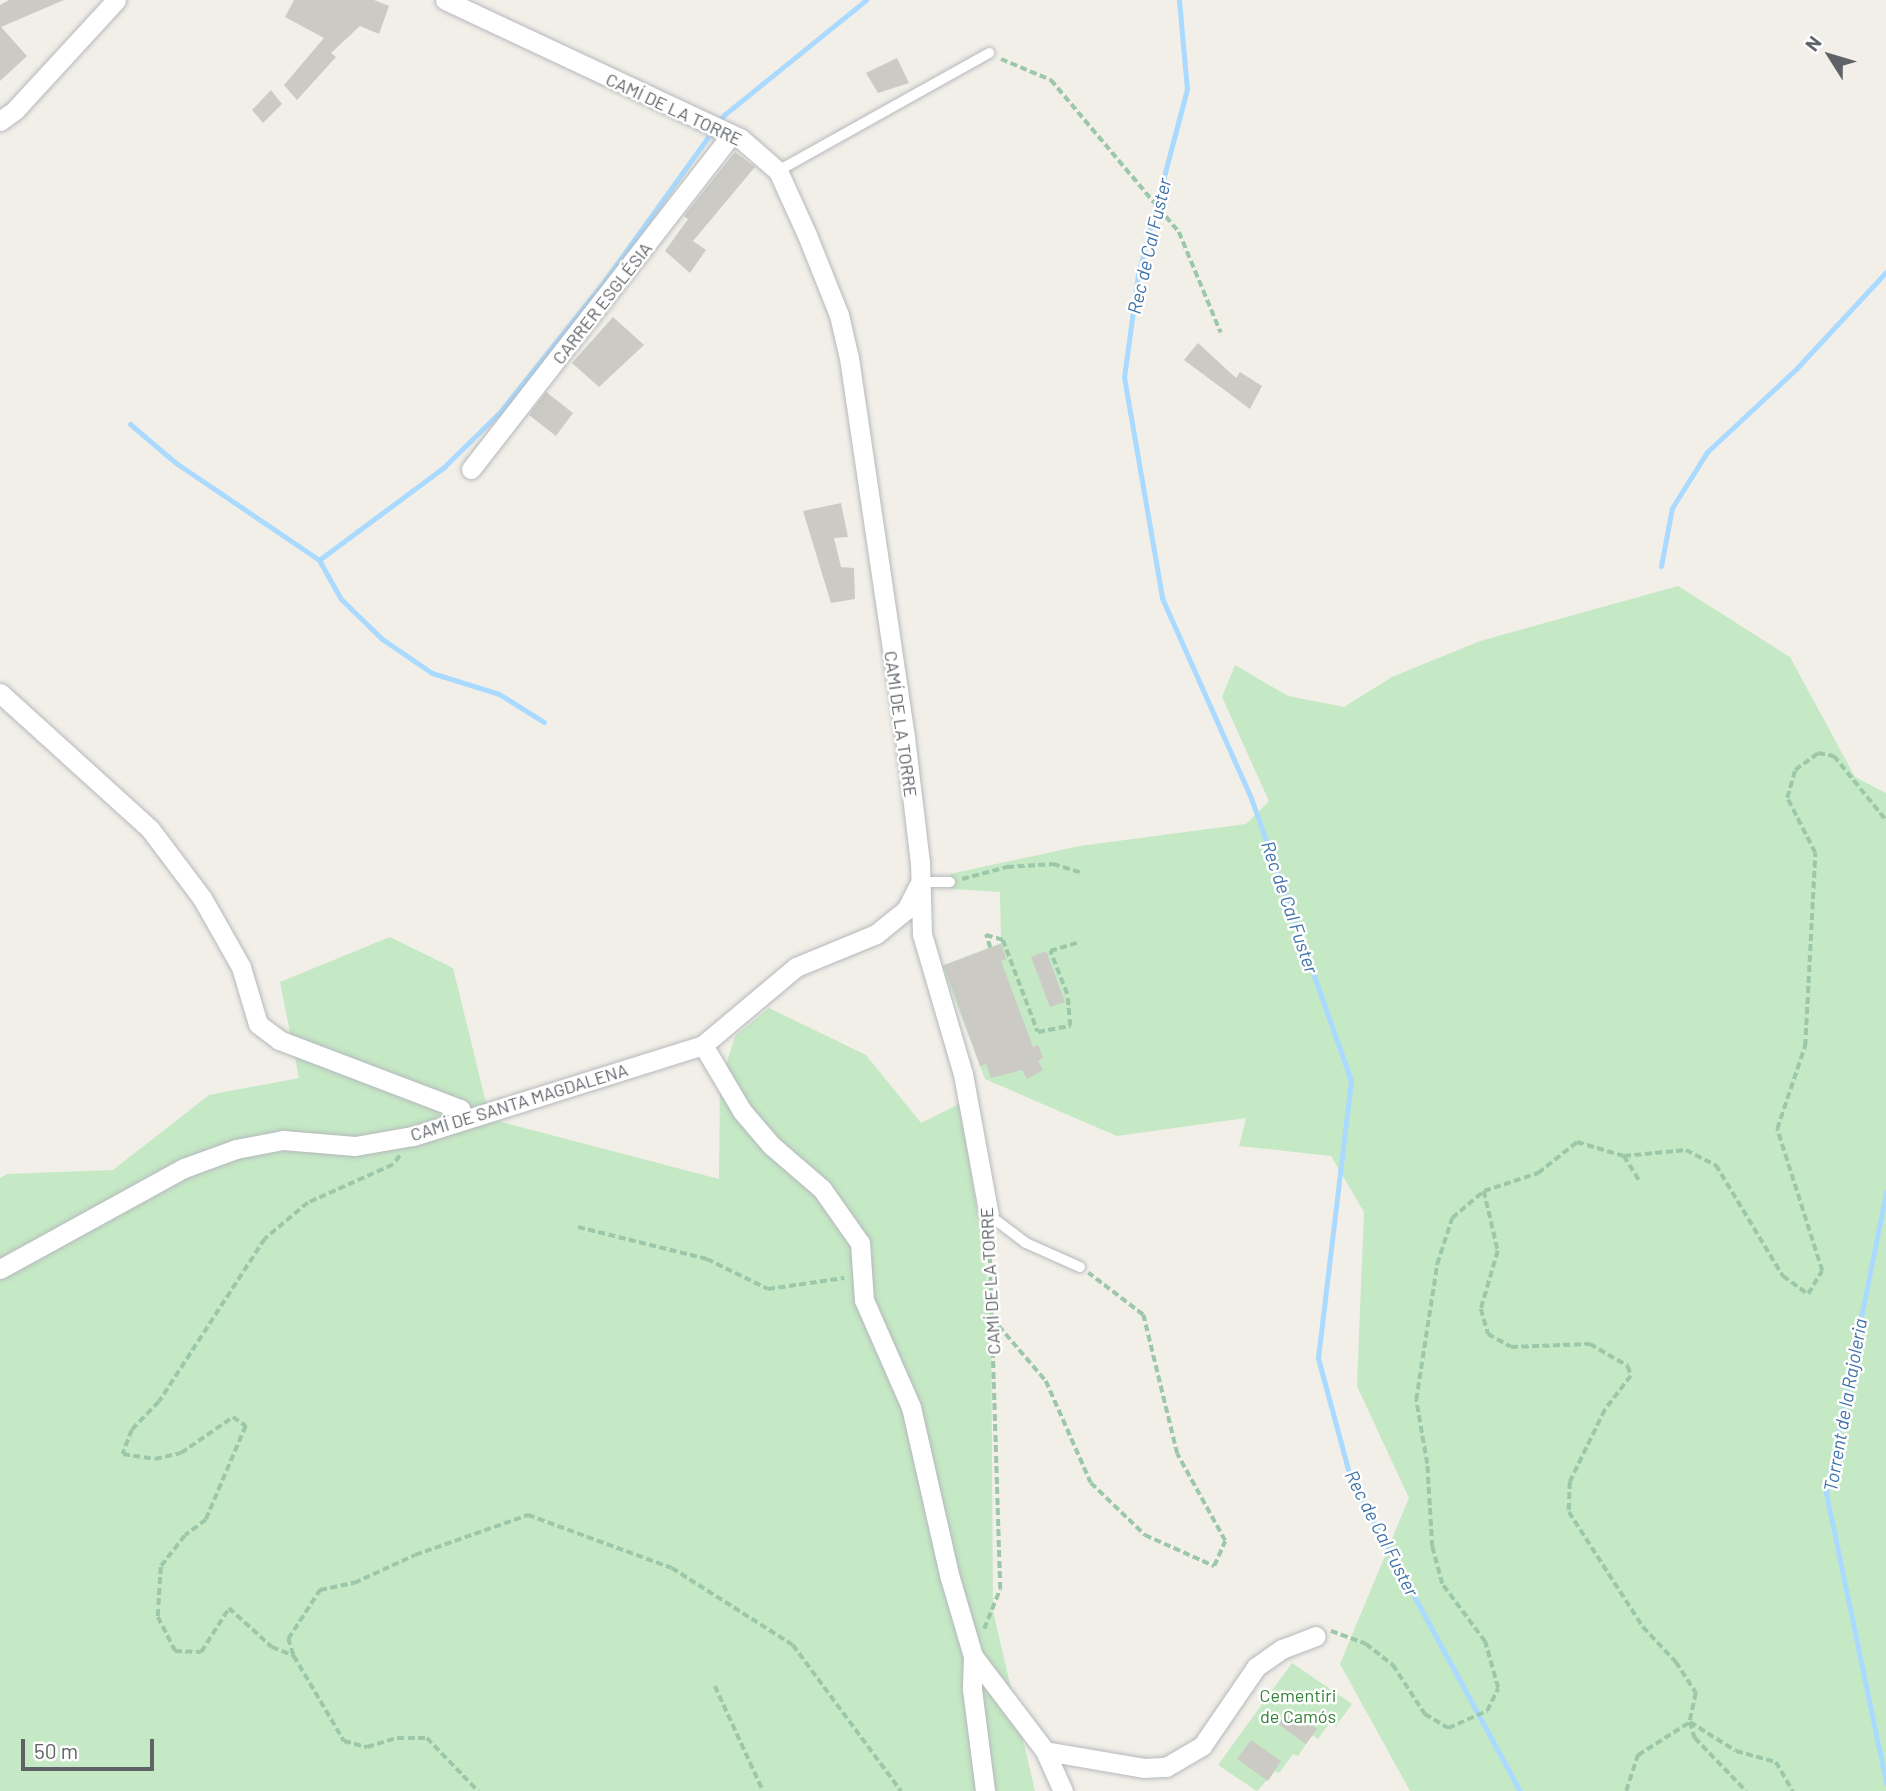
<!DOCTYPE html>
<html>
<head>
<meta charset="utf-8">
<style>
	body { margin:0 }
	#map { position:relative; width:1886px; height:1791px; overflow:hidden; background:#f1efe8; font-family:Barlow,sans-serif }
	div>[style] { position:absolute }
	[style*='--x'] { left:calc(var(--x)*1px); top:calc(var(--y)*1px); width:calc(var(--w)*1px); rotate:calc(var(--a)*1deg) }
	.green>* { inset:0; background:#c5e8c5 }
	.stream>* { height:5px; margin:-2.5px; padding:0 2.5px; transform-origin:2.5px; border-radius:2.5px; background:#aadaff }
	.building>* { inset:0; background:#cccac5 }
	.path>* { height:3.5px; margin-top:-1.75px; transform-origin:0; background:repeating-linear-gradient(90deg,#9cc7a9 0 7px,transparent 0 10.5px) }
	.roads { filter:drop-shadow(0 0 2px #b5b8bc) drop-shadow(0 0 2px #b5b8bc) }
	.lane>* { height:10px; margin:-5px; padding:0 5px; transform-origin:5px; border-radius:5px; background:#fff }
	.street>* { height:19px; margin:-9.5px; padding:0 9.5px; transform-origin:9.5px; border-radius:9.5px; background:#fff }
	span { translate:-50% -50%; white-space:nowrap; text-align:center; line-height:1.15; -webkit-text-stroke:5px #fff; paint-order:stroke }
	.street-label { font-size:18px; color:#5f6368 }
	.park-label { font-size:18px; color:#348238 }
	.water-label { font-size:19px; color:#4174aa; font-style:italic }
	.north { position:absolute; left:1795px; top:21px; width:70px; height:70px; -webkit-text-stroke:5px #fff; paint-order:stroke; rotate:307deg; font-size:19px; font-weight:700; line-height:28px; text-align:center; color:#5f6368 }
	.north::after { content:''; display:block; margin:auto; width:24px; height:32px; background:#5f6368; clip-path:polygon(50% 0,100% 100%,50% 72%,0 100%) }
	.scale { position:absolute; left:21px; top:1739px; width:133px; height:32px; box-sizing:border-box; border:4px solid #5f6368; border-top:0; padding-left:9px; font-size:21px; line-height:24px; white-space:nowrap; color:#5f6368; -webkit-text-stroke:5px #fff; paint-order:stroke }
</style>
</head>
<body>
<div id="map">
	<div class="green">
		<i style="clip-path:polygon(1678px 586px,1790px 657px,1855px 777px,1886px 793px,1886px 1791px,1410px 1791px,1340px 1664px,1409px 1498px,1357px 1386px,1364px 1212px,1331px 1156px,1239px 1146px,1246px 1118px,1117px 1136px,985px 1079px,942px 966px,1001px 943px,1000px 892px,951px 889px,950px 874px,1080px 846px,1246px 824px,1269px 801px,1222px 697px,1235px 665px,1288px 696px,1344px 707px,1392px 677px,1480px 641px)"></i>
		<i style="clip-path:polygon(390px 937px,453px 968px,490px 1119px,719px 1179px,720px 1085px,735px 1036px,769px 1008px,866px 1055px,921px 1123px,961px 1103px,991px 1306px,993px 1611px,1035px 1791px,0 1791px,0 1178px,7px 1174px,113px 1170px,209px 1095px,299px 1078px,280px 982px)"></i>
		<i style="clip-path:polygon(1292px 1663px,1352px 1704px,1336px 1726px,1330px 1722px,1318px 1739px,1312px 1735px,1298px 1756px,1293px 1754px,1279px 1773px,1275px 1771px,1257px 1791px,1218px 1765px)"></i>
	</div>
	<div class="stream">
		<i style="--x:1179;--y:0;--w:89;--a:84.9"></i>
		<i style="--x:1187;--y:89;--w:191;--a:104.8"></i>
		<i style="--x:1138;--y:274;--w:104;--a:97.7"></i>
		<i style="--x:1124;--y:377;--w:224;--a:80.2"></i>
		<i style="--x:1162;--y:598;--w:219;--a:66"></i>
		<i style="--x:1251;--y:798;--w:300;--a:70.5"></i>
		<i style="--x:1351;--y:1081;--w:279;--a:96.8"></i>
		<i style="--x:1318;--y:1358;--w:126;--a:74.9"></i>
		<i style="--x:1351;--y:1480;--w:354;--a:61.5"></i>
		<i style="--x:130;--y:424;--w:60;--a:40.3"></i>
		<i style="--x:176;--y:463;--w:173;--a:34.1"></i>
		<i style="--x:319;--y:560;--w:45;--a:60.6"></i>
		<i style="--x:341;--y:599;--w:57;--a:44.3"></i>
		<i style="--x:382;--y:639;--w:60;--a:34.2"></i>
		<i style="--x:432;--y:673;--w:70;--a:17.4"></i>
		<i style="--x:499;--y:694;--w:53;--a:31.9"></i>
		<i style="--x:319;--y:560;--w:156;--a:-36.6"></i>
		<i style="--x:444;--y:467;--w:78;--a:-44.5"></i>
		<i style="--x:500;--y:412;--w:170;--a:-51.4"></i>
		<i style="--x:606;--y:279;--w:202;--a:-54.3"></i>
		<i style="--x:724;--y:115;--w:183;--a:-39"></i>
		<i style="--x:1661;--y:566;--w:59;--a:-79.3"></i>
		<i style="--x:1672;--y:508;--w:66;--a:-58"></i>
		<i style="--x:1707;--y:452;--w:122;--a:-43"></i>
		<i style="--x:1796;--y:369;--w:132;--a:-47.1"></i>
		<i style="--x:1886;--y:1192;--w:307;--a:101.3"></i>
		<i style="--x:1826;--y:1493;--w:296;--a:78.3"></i>
	</div>
	<div class="building">
		<i style="clip-path:polygon(9px 0,64px 0,1px 27px,27px 56px,0 81px,0 5px)"></i>
		<i style="clip-path:polygon(294px 0,374px 0,389px 6px,379px 34px,360px 26px,331px 53px,336px 57px,297px 100px,284px 85px,324px 38px,285px 17px)"></i>
		<i style="clip-path:polygon(897px 58px,909px 83px,878px 93px,866px 73px)"></i>
		<i style="clip-path:polygon(271px 90px,282px 104px,263px 123px,252px 110px)"></i>
		<i style="clip-path:polygon(735px 152px,755px 167px,693px 241px,706px 250px,690px 273px,665px 251px,688px 219px,684px 216px)"></i>
		<i style="clip-path:polygon(613px 317px,644px 345px,599px 387px,572px 363px)"></i>
		<i style="clip-path:polygon(1198px 343px,1236px 378px,1240px 372px,1262px 386px,1250px 409px,1184px 360px)"></i>
		<i style="clip-path:polygon(546px 392px,573px 413px,556px 436px,529px 415px)"></i>
		<i style="clip-path:polygon(841px 503px,848px 537px,834px 538px,841px 567px,854px 568px,855px 599px,831px 603px,803px 511px)"></i>
		<i style="clip-path:polygon(1001px 944px,1006px 959px,1001px 961px,1033px 1047px,1038px 1045px,1043px 1058px,1038px 1061px,1043px 1070px,1027px 1079px,1022px 1070px,991px 1078px,986px 1064px,980px 1066px,944px 965px)"></i>
		<i style="clip-path:polygon(1046px 951px,1065px 1002px,1050px 1007px,1031px 957px)"></i>
		<i style="clip-path:polygon(1289px 1709px,1317px 1729px,1306px 1744px,1278px 1724px)"></i>
		<i style="clip-path:polygon(1251px 1740px,1281px 1761px,1268px 1781px,1237px 1759px)"></i>
	</div>
	<div class="path">
		<i style="--x:1001;--y:59;--w:54;--a:22.8"></i>
		<i style="--x:1051;--y:80;--w:199;--a:49.9"></i>
		<i style="--x:1179;--y:232;--w:109;--a:67.4"></i>
		<i style="--x:962;--y:879;--w:47;--a:-14.9"></i>
		<i style="--x:1007;--y:867;--w:46;--a:-3.7"></i>
		<i style="--x:1053;--y:864;--w:28;--a:17"></i>
		<i style="--x:990;--y:948;--w:14;--a:-107"></i>
		<i style="--x:986;--y:935;--w:18;--a:16"></i>
		<i style="--x:1003;--y:940;--w:98;--a:69.2"></i>
		<i style="--x:1038;--y:1032;--w:33;--a:-11"></i>
		<i style="--x:1070;--y:1026;--w:32;--a:-95"></i>
		<i style="--x:1067;--y:994;--w:46;--a:-111.6"></i>
		<i style="--x:1050;--y:951;--w:28;--a:-17"></i>
		<i style="--x:400;--y:1156;--w:11;--a:128"></i>
		<i style="--x:393;--y:1165;--w:93;--a:155.9"></i>
		<i style="--x:308;--y:1203;--w:56;--a:140.1"></i>
		<i style="--x:265;--y:1239;--w:194;--a:123"></i>
		<i style="--x:159;--y:1402;--w:39;--a:134"></i>
		<i style="--x:132;--y:1430;--w:26;--a:111"></i>
		<i style="--x:123;--y:1454;--w:32;--a:9"></i>
		<i style="--x:155;--y:1459;--w:27;--a:-13"></i>
		<i style="--x:181;--y:1453;--w:63;--a:-34.7"></i>
		<i style="--x:233;--y:1417;--w:16;--a:35"></i>
		<i style="--x:246;--y:1426;--w:102;--a:113.1"></i>
		<i style="--x:206;--y:1520;--w:26;--a:143"></i>
		<i style="--x:185;--y:1536;--w:39;--a:128"></i>
		<i style="--x:161;--y:1567;--w:50;--a:93.4"></i>
		<i style="--x:158;--y:1617;--w:38;--a:63"></i>
		<i style="--x:175;--y:1651;--w:26;--a:2"></i>
		<i style="--x:201;--y:1652;--w:52;--a:-57.5"></i>
		<i style="--x:229;--y:1608;--w:58;--a:42.2"></i>
		<i style="--x:272;--y:1647;--w:24;--a:22"></i>
		<i style="--x:294;--y:1656;--w:99;--a:59.5"></i>
		<i style="--x:344;--y:1741;--w:24;--a:15"></i>
		<i style="--x:367;--y:1747;--w:31;--a:-17"></i>
		<i style="--x:397;--y:1738;--w:30;--a:0"></i>
		<i style="--x:427;--y:1738;--w:74;--a:46.1"></i>
		<i style="--x:1624;--y:1156;--w:62;--a:-5.5"></i>
		<i style="--x:1686;--y:1150;--w:34;--a:27"></i>
		<i style="--x:1716;--y:1165;--w:130;--a:58.9"></i>
		<i style="--x:1783;--y:1276;--w:31;--a:36"></i>
		<i style="--x:1808;--y:1294;--w:27;--a:-59"></i>
		<i style="--x:1822;--y:1271;--w:149;--a:-107.6"></i>
		<i style="--x:1777;--y:1129;--w:88;--a:-71.4"></i>
		<i style="--x:1805;--y:1046;--w:193;--a:-87"></i>
		<i style="--x:1815;--y:853;--w:62;--a:-117"></i>
		<i style="--x:1787;--y:798;--w:29;--a:-74"></i>
		<i style="--x:1795;--y:770;--w:29;--a:-36"></i>
		<i style="--x:1818;--y:753;--w:16;--a:11"></i>
		<i style="--x:1834;--y:756;--w:82;--a:50.9"></i>
		<i style="--x:1484;--y:1191;--w:57;--a:-18.4"></i>
		<i style="--x:1538;--y:1173;--w:50;--a:-38.5"></i>
		<i style="--x:1577;--y:1142;--w:49;--a:16.6"></i>
		<i style="--x:1624;--y:1156;--w:31;--a:58"></i>
		<i style="--x:578;--y:1227;--w:133;--a:13.9"></i>
		<i style="--x:707;--y:1259;--w:68;--a:26.2"></i>
		<i style="--x:768;--y:1289;--w:77;--a:-8.2"></i>
		<i style="--x:992;--y:1318;--w:83;--a:49.4"></i>
		<i style="--x:1046;--y:1381;--w:111;--a:66.2"></i>
		<i style="--x:1091;--y:1483;--w:75;--a:43.9"></i>
		<i style="--x:1145;--y:1535;--w:76;--a:24.2"></i>
		<i style="--x:1214;--y:1566;--w:27;--a:-66"></i>
		<i style="--x:1225;--y:1541;--w:99;--a:-118.9"></i>
		<i style="--x:1177;--y:1454;--w:143;--a:-103.7"></i>
		<i style="--x:1143;--y:1315;--w:69;--a:-142.6"></i>
		<i style="--x:984;--y:1629;--w:43;--a:-68.2"></i>
		<i style="--x:1000;--y:1589;--w:358;--a:-91.8"></i>
		<i style="--x:1331;--y:1631;--w:37;--a:20"></i>
		<i style="--x:1366;--y:1644;--w:34;--a:38"></i>
		<i style="--x:1393;--y:1665;--w:59;--a:56.9"></i>
		<i style="--x:1425;--y:1714;--w:27;--a:31"></i>
		<i style="--x:1448;--y:1728;--w:43;--a:-23.6"></i>
		<i style="--x:1487;--y:1711;--w:25;--a:-64"></i>
		<i style="--x:1498;--y:1688;--w:48;--a:-105.8"></i>
		<i style="--x:1485;--y:1642;--w:72;--a:-126.6"></i>
		<i style="--x:1442;--y:1584;--w:38;--a:-105"></i>
		<i style="--x:1432;--y:1547;--w:83;--a:-93.4"></i>
		<i style="--x:1427;--y:1464;--w:65;--a:-99.8"></i>
		<i style="--x:1416;--y:1400;--w:138;--a:-81.2"></i>
		<i style="--x:1437;--y:1264;--w:48;--a:-71.9"></i>
		<i style="--x:1452;--y:1218;--w:42;--a:-40.2"></i>
		<i style="--x:1484;--y:1191;--w:62;--a:76.9"></i>
		<i style="--x:1498;--y:1251;--w:60;--a:106.3"></i>
		<i style="--x:1481;--y:1309;--w:26;--a:74"></i>
		<i style="--x:1488;--y:1334;--w:26;--a:29"></i>
		<i style="--x:1511;--y:1347;--w:79;--a:-2.2"></i>
		<i style="--x:1590;--y:1344;--w:44;--a:30.1"></i>
		<i style="--x:1628;--y:1366;--w:10;--a:73"></i>
		<i style="--x:1631;--y:1376;--w:43;--a:127.4"></i>
		<i style="--x:1605;--y:1410;--w:80;--a:115.9"></i>
		<i style="--x:1570;--y:1482;--w:30;--a:92"></i>
		<i style="--x:1569;--y:1512;--w:137;--a:57.2"></i>
		<i style="--x:1643;--y:1627;--w:48;--a:46.7"></i>
		<i style="--x:1676;--y:1662;--w:37;--a:57"></i>
		<i style="--x:1696;--y:1693;--w:30;--a:102"></i>
		<i style="--x:1690;--y:1722;--w:17;--a:73"></i>
		<i style="--x:1695;--y:1738;--w:74;--a:46.1"></i>
		<i style="--x:293;--y:1655;--w:17;--a:-107"></i>
		<i style="--x:288;--y:1639;--w:59;--a:-56.9"></i>
		<i style="--x:320;--y:1590;--w:35;--a:-12"></i>
		<i style="--x:354;--y:1583;--w:67;--a:-24.7"></i>
		<i style="--x:415;--y:1555;--w:120;--a:-19.5"></i>
		<i style="--x:528;--y:1515;--w:153;--a:20.2"></i>
		<i style="--x:672;--y:1568;--w:143;--a:32.5"></i>
		<i style="--x:793;--y:1645;--w:182;--a:53.5"></i>
		<i style="--x:715;--y:1686;--w:115;--a:65.4"></i>
		<i style="--x:1626;--y:1791;--w:38;--a:-72"></i>
		<i style="--x:1638;--y:1755;--w:62;--a:-32.4"></i>
		<i style="--x:1690;--y:1722;--w:54;--a:32.2"></i>
		<i style="--x:1736;--y:1751;--w:41;--a:15.4"></i>
		<i style="--x:1776;--y:1762;--w:34;--a:60"></i>
	</div>
	<div class="roads">
		<div class="lane">
			<i style="--x:778;--y:171;--w:242;--a:-29.2"></i>
			<i style="--x:920;--y:882;--w:30;--a:0"></i>
			<i style="--x:989;--y:1215;--w:46;--a:37.1"></i>
			<i style="--x:1026;--y:1243;--w:59;--a:24"></i>
		</div>
		<div class="street">
			<i style="--x:445;--y:0;--w:326;--a:25.1"></i>
			<i style="--x:740;--y:138;--w:50;--a:41"></i>
			<i style="--x:778;--y:171;--w:70;--a:65.6"></i>
			<i style="--x:807;--y:235;--w:86;--a:68.2"></i>
			<i style="--x:839;--y:315;--w:44;--a:76.9"></i>
			<i style="--x:849;--y:358;--w:383;--a:81.6"></i>
			<i style="--x:905;--y:737;--w:126;--a:83.2"></i>
			<i style="--x:920;--y:862;--w:72;--a:88.4"></i>
			<i style="--x:922;--y:934;--w:146;--a:73.7"></i>
			<i style="--x:963;--y:1074;--w:143;--a:79.6"></i>
			<i style="--x:0;--y:121;--w:19;--a:-36"></i>
			<i style="--x:15;--y:110;--w:149;--a:-47.4"></i>
			<i style="--x:471;--y:469;--w:423;--a:-52.1"></i>
			<i style="--x:0;--y:693;--w:202;--a:42.2"></i>
			<i style="--x:150;--y:829;--w:86;--a:53"></i>
			<i style="--x:202;--y:898;--w:79;--a:60.5"></i>
			<i style="--x:241;--y:967;--w:59;--a:73.4"></i>
			<i style="--x:258;--y:1024;--w:26;--a:37"></i>
			<i style="--x:279;--y:1040;--w:194;--a:20.9"></i>
			<i style="--x:460;--y:1109;--w:11;--a:75"></i>
			<i style="--x:703;--y:1045;--w:77;--a:59.4"></i>
			<i style="--x:742;--y:1111;--w:45;--a:49.5"></i>
			<i style="--x:771;--y:1145;--w:67;--a:40.8"></i>
			<i style="--x:822;--y:1189;--w:66;--a:54.9"></i>
			<i style="--x:860;--y:1243;--w:57;--a:86"></i>
			<i style="--x:864;--y:1300;--w:117;--a:66.3"></i>
			<i style="--x:911;--y:1407;--w:175;--a:77.2"></i>
			<i style="--x:950;--y:1578;--w:81;--a:73.6"></i>
			<i style="--x:973;--y:1656;--w:119;--a:52.8"></i>
			<i style="--x:1045;--y:1751;--w:44;--a:65.8"></i>
			<i style="--x:0;--y:1269;--w:210;--a:-28.8"></i>
			<i style="--x:184;--y:1168;--w:55;--a:-20.1"></i>
			<i style="--x:236;--y:1149;--w:48;--a:-10.8"></i>
			<i style="--x:283;--y:1140;--w:72;--a:4.8"></i>
			<i style="--x:355;--y:1146;--w:59;--a:-9.8"></i>
			<i style="--x:413;--y:1136;--w:304;--a:-17.4"></i>
			<i style="--x:703;--y:1045;--w:121;--a:-40"></i>
			<i style="--x:796;--y:967;--w:87;--a:-22.4"></i>
			<i style="--x:876;--y:934;--w:38;--a:-39"></i>
			<i style="--x:906;--y:910;--w:27;--a:-63"></i>
			<i style="--x:973;--y:1656;--w:33;--a:92"></i>
			<i style="--x:972;--y:1689;--w:103;--a:82.7"></i>
			<i style="--x:1045;--y:1751;--w:100;--a:9.7"></i>
			<i style="--x:1144;--y:1768;--w:22;--a:-3"></i>
			<i style="--x:1166;--y:1767;--w:42;--a:-30.3"></i>
			<i style="--x:1202;--y:1746;--w:96;--a:-55.6"></i>
			<i style="--x:1256;--y:1667;--w:32;--a:-35"></i>
			<i style="--x:1282;--y:1649;--w:36;--a:-21"></i>
		</div>
	</div>
	<div class="street-label">
		<span style="left:674px;top:109px;rotate:25deg">CAMÍ DE LA TORRE</span>
		<span style="left:602px;top:303px;rotate:-52deg">CARRER ESGLÉSIA</span>
		<span style="left:901px;top:724px;rotate:82deg">CAMÍ DE LA TORRE</span>
		<span style="left:519px;top:1102px;rotate:-17deg">CAMÍ DE SANTA MAGDALENA</span>
		<span style="left:990px;top:1281px;rotate:-93deg">CAMÍ DE LA TORRE</span>
	</div>
	<div class="park-label">
		<span style="left:1298px;top:1706px">Cementiri<br>de Camós</span>
	</div>
	<div class="water-label">
		<span style="left:1149px;top:246px;rotate:-77deg">Rec de Cal Fuster</span>
		<span style="left:1290px;top:907px;rotate:71deg">Rec de Cal Fuster</span>
		<span style="left:1845px;top:1405px;rotate:-80deg">Torrent de la Rajoleria</span>
		<span style="left:1382px;top:1533px;rotate:63deg">Rec de Cal Fuster</span>
	</div>
	<div class="north">N</div>
	<div class="scale">50 m</div>
</div>
</body>
</html>
